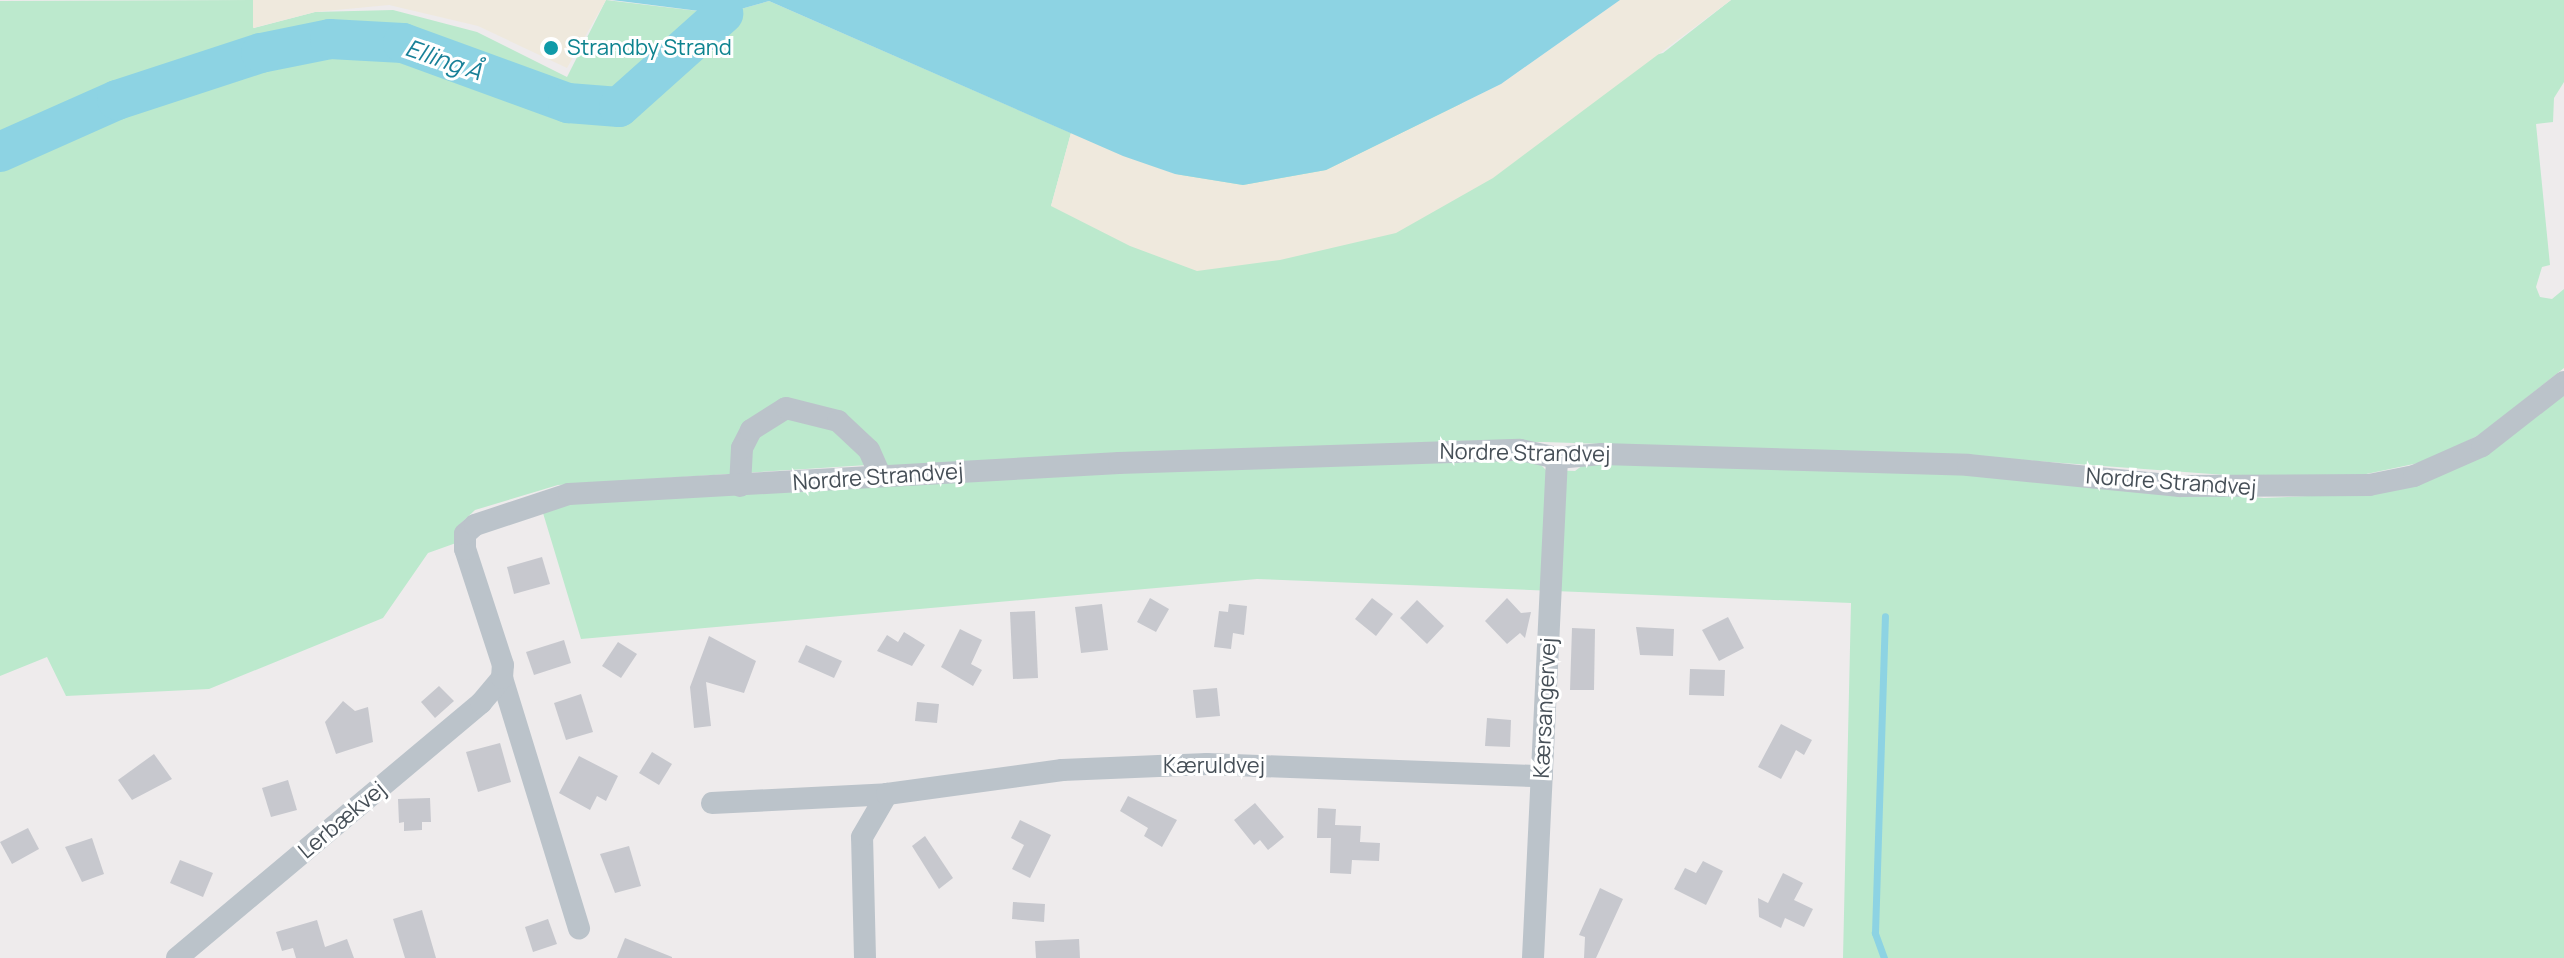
<!DOCTYPE html>
<html>
<head>
<meta charset="utf-8">
<style>
	body { margin:0 }
	#map { position:relative; width:2564px; height:958px; overflow:hidden; background:#eeebec; font-family:Manrope,sans-serif }
	div>[style] { position:absolute }
	[style*='--x'] { left:calc(var(--x)*1px); top:calc(var(--y)*1px); width:calc(var(--w)*1px); rotate:calc(var(--a)*1deg) }
	.green>* { inset:0; background:#bce9cd }
	.sand>* { inset:0; background:#efe9dd }
	.water>* { inset:0; background:#8dd3e3 }
	.stream>* { height:7px; margin:-3.5px; padding:0 3.5px; transform-origin:3.5px; border-radius:3.5px; background:#8dd3e3 }
	.river>* { height:40px; margin:-20px; padding:0 20px; transform-origin:20px; border-radius:20px; background:#8dd3e3 }
	.building>* { inset:0; background:#c7c8ce }
	.minor>* { height:22px; margin:-11px; padding:0 11px; transform-origin:11px; border-radius:11px; background:#bbc3ca }
	.dots>* { width:22px; height:22px; translate:-50% -50%; box-sizing:border-box; border:4px solid #fff; border-radius:50% }
	span { translate:-50% -50%; white-space:nowrap; text-align:center; line-height:1.15; -webkit-text-stroke:6px #fff; paint-order:stroke }
	.culture-label { font-size:22px; color:#0d838f }
	.left { translate:0 -50%; text-align:left }
	.street-label { font-size:22px; color:#464f57 }
	.water-label { font-size:24px; color:#188098; font-style:italic }
</style>
</head>
<body>
<div id="map">
	<div class="green">
		<i style="clip-path:polygon(253px 0,254px 28px,315px 12px,393px 10px,477px 32px,567px 77px,606px 0,723px 14px,769px 1px,1071px 133px,1051px 206px,1663px 53px,1731px 0,2564px 0,2564px 82px,2554px 98px,2553px 122px,2536px 124px,2550px 265px,2542px 267px,2536px 287px,2540px 297px,2552px 299px,2564px 289px,2564px 368px,2481px 434px,2428px 461px,2352px 477px,2266px 478px,1969px 456px,1544px 442px,1361px 445px,1019px 465px,868px 465px,558px 485px,475px 510px,458px 526px,456px 543px,428px 553px,383px 618px,209px 689px,66px 696px,47px 657px,0 676px,0 1px)"></i>
		<i style="clip-path:polygon(2564px 393px,2564px 958px,1843px 958px,1851px 603px,1257px 579px,581px 639px,543px 513px,573px 503px,1371px 459px,1535px 459px,1546px 470px,1575px 471px,1587px 462px,1966px 473px,2264px 498px,2373px 493px)"></i>
	</div>
	<div class="sand">
		<i style="clip-path:polygon(253px 0,606px 0,567px 68px,478px 26px,389px 5px,315px 12px,253px 28px)"></i>
		<i style="clip-path:polygon(1620px 0,1731px 0,1493px 178px,1396px 233px,1280px 260px,1197px 271px,1130px 246px,1051px 206px,1071px 133px,1175px 174px,1243px 185px,1326px 170px,1501px 84px)"></i>
	</div>
	<div class="water">
		<i style="clip-path:polygon(612px 0,1620px 0,1501px 84px,1326px 170px,1243px 185px,1175px 174px,1123px 156px,769px 1px,723px 14px)"></i>
	</div>
	<div class="stream">
		<i style="--x:1884;--y:958;--w:27;--a:-110"></i>
		<i style="--x:1875;--y:933;--w:317;--a:-88.2"></i>
	</div>
	<div class="river">
		<i style="--x:0;--y:152;--w:128;--a:-24"></i>
		<i style="--x:117;--y:100;--w:151;--a:-18.1"></i>
		<i style="--x:261;--y:53;--w:70;--a:-11.5"></i>
		<i style="--x:330;--y:39;--w:73;--a:3.1"></i>
		<i style="--x:403;--y:43;--w:176;--a:20"></i>
		<i style="--x:568;--y:103;--w:51;--a:4.5"></i>
		<i style="--x:619;--y:107;--w:140;--a:-41.8"></i>
	</div>
	<div class="building">
		<i style="clip-path:polygon(542px 557px,550px 584px,514px 594px,507px 567px)"></i>
		<i style="clip-path:polygon(1150px 598px,1169px 609px,1156px 632px,1137px 622px)"></i>
		<i style="clip-path:polygon(1372px 598px,1393px 614px,1376px 636px,1355px 619px)"></i>
		<i style="clip-path:polygon(1507px 598px,1521px 613px,1531px 612px,1525px 638px,1520px 633px,1507px 644px,1485px 621px)"></i>
		<i style="clip-path:polygon(1417px 600px,1444px 626px,1427px 644px,1400px 618px)"></i>
		<i style="clip-path:polygon(1102px 604px,1108px 650px,1081px 653px,1075px 607px)"></i>
		<i style="clip-path:polygon(1229px 604px,1247px 606px,1244px 635px,1233px 633px,1231px 649px,1214px 647px,1219px 611px,1228px 612px)"></i>
		<i style="clip-path:polygon(1035px 611px,1038px 678px,1013px 679px,1010px 612px)"></i>
		<i style="clip-path:polygon(1728px 617px,1744px 648px,1719px 661px,1702px 630px)"></i>
		<i style="clip-path:polygon(1636px 627px,1674px 629px,1673px 656px,1640px 655px)"></i>
		<i style="clip-path:polygon(1572px 628px,1595px 629px,1594px 690px,1570px 690px)"></i>
		<i style="clip-path:polygon(960px 629px,982px 640px,971px 664px,982px 670px,973px 686px,941px 667px)"></i>
		<i style="clip-path:polygon(904px 632px,925px 645px,912px 666px,877px 651px,887px 635px,898px 642px)"></i>
		<i style="clip-path:polygon(709px 636px,756px 661px,744px 693px,706px 682px,711px 726px,694px 728px,690px 687px)"></i>
		<i style="clip-path:polygon(564px 640px,571px 663px,534px 675px,526px 652px)"></i>
		<i style="clip-path:polygon(618px 642px,637px 654px,621px 678px,602px 666px)"></i>
		<i style="clip-path:polygon(806px 645px,842px 661px,834px 678px,798px 662px)"></i>
		<i style="clip-path:polygon(1690px 669px,1725px 670px,1724px 696px,1689px 695px)"></i>
		<i style="clip-path:polygon(439px 686px,454px 701px,435px 718px,421px 702px)"></i>
		<i style="clip-path:polygon(1217px 688px,1220px 716px,1196px 718px,1193px 690px)"></i>
		<i style="clip-path:polygon(581px 694px,593px 732px,566px 740px,554px 703px)"></i>
		<i style="clip-path:polygon(343px 701px,355px 711px,368px 707px,373px 742px,336px 754px,325px 722px)"></i>
		<i style="clip-path:polygon(917px 702px,939px 704px,937px 723px,915px 721px)"></i>
		<i style="clip-path:polygon(1487px 718px,1511px 720px,1510px 747px,1485px 746px)"></i>
		<i style="clip-path:polygon(1781px 724px,1812px 740px,1804px 755px,1796px 750px,1781px 779px,1758px 767px)"></i>
		<i style="clip-path:polygon(500px 743px,511px 782px,478px 792px,466px 752px)"></i>
		<i style="clip-path:polygon(652px 752px,672px 764px,659px 785px,639px 773px)"></i>
		<i style="clip-path:polygon(154px 754px,172px 779px,132px 800px,118px 780px)"></i>
		<i style="clip-path:polygon(579px 756px,618px 776px,606px 801px,597px 796px,590px 810px,559px 793px)"></i>
		<i style="clip-path:polygon(288px 780px,297px 810px,271px 817px,262px 788px)"></i>
		<i style="clip-path:polygon(1128px 796px,1177px 820px,1162px 847px,1144px 836px,1148px 828px,1120px 811px)"></i>
		<i style="clip-path:polygon(430px 798px,431px 822px,422px 822px,422px 830px,404px 831px,404px 822px,399px 823px,398px 799px)"></i>
		<i style="clip-path:polygon(1255px 803px,1284px 837px,1268px 850px,1260px 840px,1254px 845px,1234px 820px)"></i>
		<i style="clip-path:polygon(1318px 808px,1336px 809px,1335px 825px,1361px 826px,1360px 842px,1380px 843px,1379px 861px,1352px 860px,1351px 874px,1330px 873px,1331px 838px,1317px 838px)"></i>
		<i style="clip-path:polygon(1020px 820px,1051px 835px,1030px 878px,1012px 869px,1024px 845px,1011px 838px)"></i>
		<i style="clip-path:polygon(28px 828px,39px 849px,12px 864px,0 842px)"></i>
		<i style="clip-path:polygon(925px 836px,953px 878px,939px 889px,912px 846px)"></i>
		<i style="clip-path:polygon(92px 838px,104px 874px,82px 882px,65px 847px)"></i>
		<i style="clip-path:polygon(629px 846px,641px 886px,615px 893px,600px 854px)"></i>
		<i style="clip-path:polygon(180px 860px,213px 873px,203px 897px,170px 883px)"></i>
		<i style="clip-path:polygon(1703px 861px,1723px 871px,1706px 905px,1674px 889px,1685px 868px,1696px 873px)"></i>
		<i style="clip-path:polygon(1783px 873px,1803px 883px,1794px 900px,1813px 909px,1804px 927px,1785px 918px,1781px 928px,1759px 917px,1758px 898px,1768px 903px)"></i>
		<i style="clip-path:polygon(1600px 888px,1623px 899px,1596px 958px,1584px 958px,1585px 937px,1579px 935px)"></i>
		<i style="clip-path:polygon(1013px 902px,1045px 904px,1044px 922px,1012px 919px)"></i>
		<i style="clip-path:polygon(422px 910px,436px 958px,405px 958px,393px 919px)"></i>
		<i style="clip-path:polygon(548px 919px,557px 944px,533px 952px,525px 927px)"></i>
		<i style="clip-path:polygon(317px 920px,325px 947px,347px 939px,354px 958px,296px 958px,293px 948px,282px 951px,276px 932px)"></i>
		<i style="clip-path:polygon(625px 938px,672px 957px,672px 958px,617px 958px)"></i>
		<i style="clip-path:polygon(1079px 939px,1080px 958px,1036px 958px,1035px 941px)"></i>
	</div>
	<div class="minor">
		<i style="--x:740;--y:486;--w:38;--a:-87"></i>
		<i style="--x:742;--y:448;--w:20;--a:-63"></i>
		<i style="--x:751;--y:430;--w:41;--a:-32.2"></i>
		<i style="--x:786;--y:408;--w:54;--a:14"></i>
		<i style="--x:838;--y:421;--w:42;--a:43.1"></i>
		<i style="--x:869;--y:450;--w:27;--a:66"></i>
		<i style="--x:502;--y:678;--w:262;--a:72.9"></i>
		<i style="--x:712;--y:803;--w:175;--a:-2.9"></i>
		<i style="--x:177;--y:958;--w:397;--a:-40"></i>
		<i style="--x:481;--y:703;--w:33;--a:-50"></i>
		<i style="--x:502;--y:678;--w:13;--a:-86"></i>
		<i style="--x:503;--y:665;--w:122;--a:-108.1"></i>
		<i style="--x:465;--y:549;--w:15;--a:-90"></i>
		<i style="--x:465;--y:534;--w:13;--a:-42"></i>
		<i style="--x:475;--y:525;--w:99;--a:-18.3"></i>
		<i style="--x:569;--y:494;--w:551;--a:-3.23"></i>
		<i style="--x:1119;--y:463;--w:401;--a:-1.9"></i>
		<i style="--x:1520;--y:450;--w:38;--a:12"></i>
		<i style="--x:1557;--y:458;--w:45;--a:-5.1"></i>
		<i style="--x:1602;--y:454;--w:366;--a:1.7"></i>
		<i style="--x:1968;--y:465;--w:213;--a:5.7"></i>
		<i style="--x:2180;--y:486;--w:189;--a:-0.3"></i>
		<i style="--x:2369;--y:485;--w:46;--a:-11.3"></i>
		<i style="--x:2414;--y:476;--w:74;--a:-23.8"></i>
		<i style="--x:2482;--y:446;--w:104;--a:-38"></i>
		<i style="--x:865;--y:958;--w:121;--a:-91.4"></i>
		<i style="--x:862;--y:837;--w:50;--a:-59.8"></i>
		<i style="--x:887;--y:794;--w:177;--a:-7.8"></i>
		<i style="--x:1062;--y:770;--w:145;--a:-2.4"></i>
		<i style="--x:1207;--y:764;--w:335;--a:2.1"></i>
		<i style="--x:1533;--y:958;--w:501;--a:-87.25"></i>
	</div>
	<div class="dots">
		<i style="left:551px;top:48px;background:#0f9aa8"></i>
	</div>
	<div class="culture-label">
		<span class="left" style="left:567px;top:48px">Strandby Strand</span>
	</div>
	<div class="street-label">
		<span style="left:1525px;top:453px;rotate:1deg">Nordre Strandvej</span>
		<span style="left:878px;top:477px;rotate:-4deg">Nordre Strandvej</span>
		<span style="left:2171px;top:482px;rotate:4deg">Nordre Strandvej</span>
		<span style="left:1545px;top:708px;rotate:-87deg">Kærsangervej</span>
		<span style="left:1214px;top:766px">Kæruldvej</span>
		<span style="left:342px;top:820px;rotate:-40deg">Lerbækvej</span>
	</div>
	<div class="water-label">
		<span style="left:444px;top:59px;rotate:19deg">Elling Å</span>
	</div>
</div>
</body>
</html>
